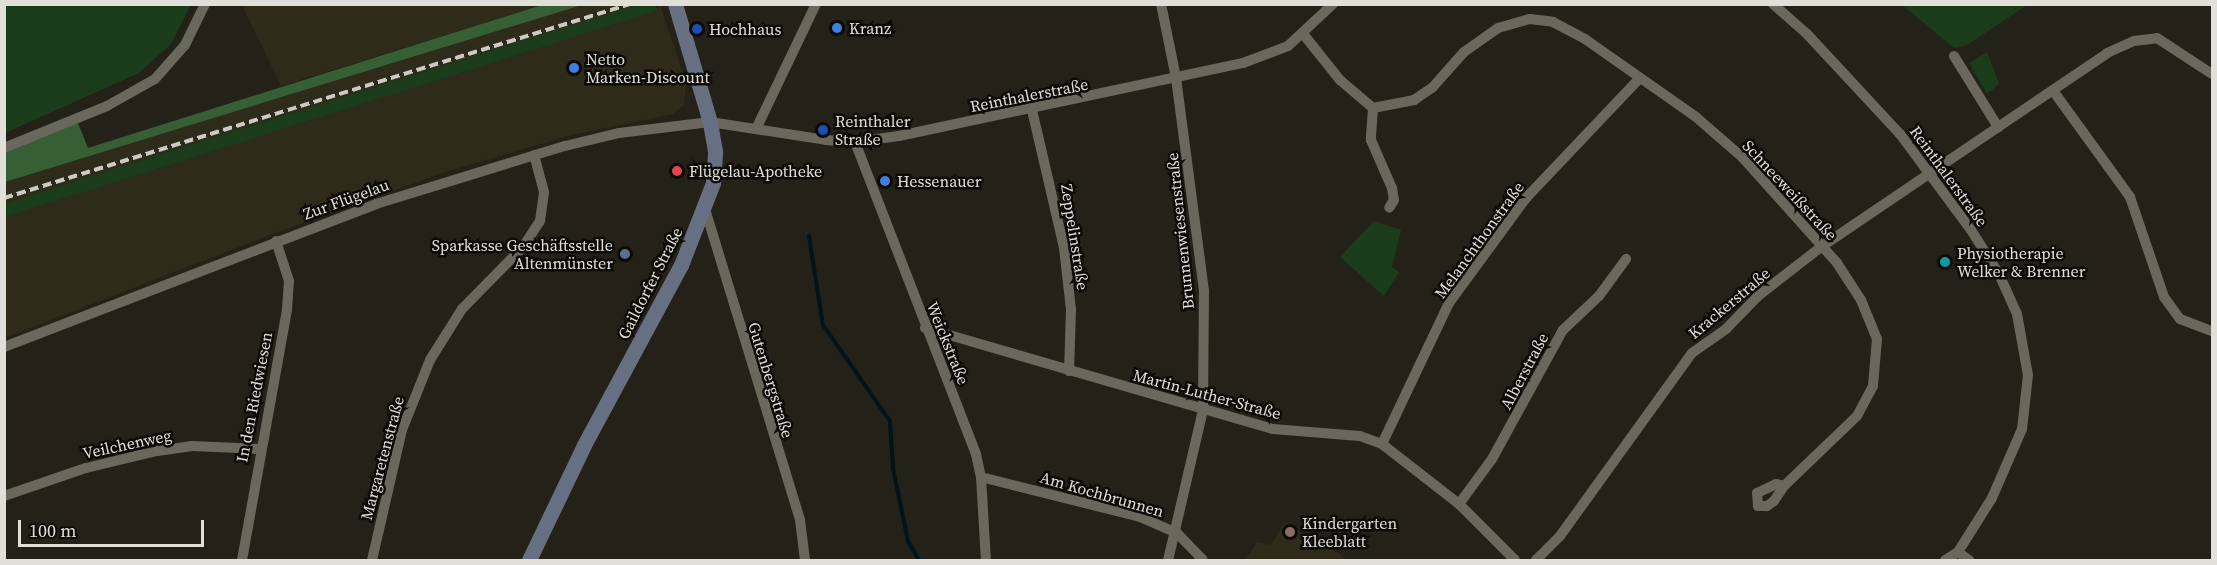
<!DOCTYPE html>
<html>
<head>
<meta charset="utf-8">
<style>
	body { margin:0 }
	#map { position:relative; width:2217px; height:565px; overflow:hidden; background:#242218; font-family:"Source Serif 4",serif }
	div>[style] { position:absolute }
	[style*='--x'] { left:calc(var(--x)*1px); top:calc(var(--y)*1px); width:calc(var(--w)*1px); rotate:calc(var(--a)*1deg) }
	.built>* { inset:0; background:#2f2b1b }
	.green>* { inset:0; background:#1b3c1b }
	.forest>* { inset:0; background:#365f35 }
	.stream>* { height:4px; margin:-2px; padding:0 2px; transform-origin:2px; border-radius:2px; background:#01141c }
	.street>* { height:10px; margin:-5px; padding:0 5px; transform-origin:5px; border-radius:5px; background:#6a675c }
	.secondary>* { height:15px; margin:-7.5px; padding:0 7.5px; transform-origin:7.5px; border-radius:7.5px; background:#667082 }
	.rail>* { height:4px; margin-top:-2px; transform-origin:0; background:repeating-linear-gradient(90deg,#cbcac3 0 9px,transparent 0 13.5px) }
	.dots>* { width:16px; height:16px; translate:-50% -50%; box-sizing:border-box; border:3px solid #0c0b07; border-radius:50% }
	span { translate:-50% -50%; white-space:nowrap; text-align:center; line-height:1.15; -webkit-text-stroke:5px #0c0b07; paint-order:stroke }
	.poi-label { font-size:16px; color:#e0dfd8 }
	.left { translate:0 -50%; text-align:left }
	.right { translate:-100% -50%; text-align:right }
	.street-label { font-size:16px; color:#e0dfd8 }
	.frame { position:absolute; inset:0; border:6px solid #e0dfd8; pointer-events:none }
	.scale { position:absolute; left:18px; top:520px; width:186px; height:27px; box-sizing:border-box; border:3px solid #e0dfd8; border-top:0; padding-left:8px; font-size:18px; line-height:21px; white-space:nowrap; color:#e0dfd8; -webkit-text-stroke:4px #0c0b07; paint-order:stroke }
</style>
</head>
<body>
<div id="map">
	<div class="built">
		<i style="clip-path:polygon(242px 5px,542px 5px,281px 86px)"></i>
		<i style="clip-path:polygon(582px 5px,640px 5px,5px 203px,5px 182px)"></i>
		<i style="clip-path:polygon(660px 5px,686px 82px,684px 105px,673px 114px,572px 135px,451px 170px,272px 234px,5px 338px,5px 217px,657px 11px)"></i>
		<i style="clip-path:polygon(1285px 522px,1342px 556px,1345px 560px,1245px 560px,1257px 542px,1271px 545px)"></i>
	</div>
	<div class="green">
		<i style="clip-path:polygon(5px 4px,191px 4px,191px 5px,171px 44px,139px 73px,5px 133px)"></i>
		<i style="clip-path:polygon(640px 4px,656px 5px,657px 11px,5px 217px,5px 203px)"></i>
		<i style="clip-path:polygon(1902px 5px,2027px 5px,1967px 45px,1954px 48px)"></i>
		<i style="clip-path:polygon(1987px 52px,1999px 84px,1987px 94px,1969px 63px)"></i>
		<i style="clip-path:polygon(1374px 221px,1401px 230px,1392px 267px,1399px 272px,1384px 296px,1340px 257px)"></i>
	</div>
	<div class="forest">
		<i style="clip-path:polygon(542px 5px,582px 5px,5px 182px,5px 153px,78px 123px,88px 148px)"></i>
	</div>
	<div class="stream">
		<i style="--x:809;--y:236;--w:90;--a:81.1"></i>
		<i style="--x:823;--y:325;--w:117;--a:55.1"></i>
		<i style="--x:890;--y:421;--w:47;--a:86.3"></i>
		<i style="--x:893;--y:468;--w:75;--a:78.4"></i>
		<i style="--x:908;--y:541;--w:22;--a:60"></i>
	</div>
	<div class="street">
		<i style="--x:1161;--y:4;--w:76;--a:78.5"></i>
		<i style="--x:1176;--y:78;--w:215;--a:82.5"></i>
		<i style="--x:1204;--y:291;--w:119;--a:90.5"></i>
		<i style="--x:1203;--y:410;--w:154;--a:103.1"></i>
		<i style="--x:1773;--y:4;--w:45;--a:41.4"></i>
		<i style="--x:1807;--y:34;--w:137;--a:47.1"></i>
		<i style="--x:1900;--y:134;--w:119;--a:53.5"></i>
		<i style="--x:1971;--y:230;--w:52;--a:57.5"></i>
		<i style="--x:1999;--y:274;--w:44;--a:65.8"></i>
		<i style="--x:2017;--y:314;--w:62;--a:79.8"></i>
		<i style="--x:2028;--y:375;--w:54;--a:96.3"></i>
		<i style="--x:2022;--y:429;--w:75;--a:113.5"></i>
		<i style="--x:1992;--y:498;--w:64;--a:122.2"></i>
		<i style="--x:1958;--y:552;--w:15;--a:148"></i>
		<i style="--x:1304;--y:35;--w:58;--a:51.3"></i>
		<i style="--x:1340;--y:80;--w:43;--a:40.3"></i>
		<i style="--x:1373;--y:108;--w:42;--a:-11"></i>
		<i style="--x:1414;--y:100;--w:22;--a:-34"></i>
		<i style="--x:1432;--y:88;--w:48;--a:-48.4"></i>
		<i style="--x:1464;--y:52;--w:42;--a:-35.2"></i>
		<i style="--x:1498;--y:28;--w:33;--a:-16"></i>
		<i style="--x:1530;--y:19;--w:23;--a:7"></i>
		<i style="--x:1553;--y:22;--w:36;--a:28"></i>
		<i style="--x:1585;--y:39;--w:136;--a:35.1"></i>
		<i style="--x:1696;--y:117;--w:61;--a:41"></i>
		<i style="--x:1742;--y:157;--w:142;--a:48.1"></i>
		<i style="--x:1837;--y:263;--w:44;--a:57"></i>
		<i style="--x:1861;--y:300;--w:42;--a:67.7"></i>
		<i style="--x:1877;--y:339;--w:47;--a:94.9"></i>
		<i style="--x:1873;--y:386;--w:34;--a:118"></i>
		<i style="--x:1857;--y:416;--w:101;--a:136.2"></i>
		<i style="--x:1954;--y:56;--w:84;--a:58.2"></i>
		<i style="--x:2054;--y:92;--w:130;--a:54.1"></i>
		<i style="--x:2130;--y:197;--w:106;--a:71.2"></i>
		<i style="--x:2164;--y:297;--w:27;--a:54"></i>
		<i style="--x:2180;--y:319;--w:34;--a:21"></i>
		<i style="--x:1373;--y:108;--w:32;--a:94"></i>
		<i style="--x:1371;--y:140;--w:52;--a:66.4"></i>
		<i style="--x:1392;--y:188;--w:12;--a:81"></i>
		<i style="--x:1394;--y:200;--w:9;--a:122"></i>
		<i style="--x:1032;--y:110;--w:142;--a:76.9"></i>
		<i style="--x:1064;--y:248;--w:61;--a:83.5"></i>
		<i style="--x:1071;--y:309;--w:62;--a:91.8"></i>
		<i style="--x:757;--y:127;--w:136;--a:-64.4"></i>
		<i style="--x:855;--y:142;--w:335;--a:68.8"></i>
		<i style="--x:976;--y:454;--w:24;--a:78"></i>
		<i style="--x:981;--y:477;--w:83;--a:86.6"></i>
		<i style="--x:4;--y:148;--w:111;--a:-22.2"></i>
		<i style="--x:107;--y:106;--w:55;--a:-29.4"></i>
		<i style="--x:155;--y:79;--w:45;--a:-48.6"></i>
		<i style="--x:185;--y:45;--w:46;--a:-64"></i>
		<i style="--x:705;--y:209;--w:325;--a:73"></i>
		<i style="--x:800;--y:520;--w:40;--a:82.9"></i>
		<i style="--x:925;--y:328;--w:362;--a:16.2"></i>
		<i style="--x:1273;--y:429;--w:87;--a:4.6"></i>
		<i style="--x:1360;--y:436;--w:23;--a:20"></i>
		<i style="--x:1382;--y:444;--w:98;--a:37.9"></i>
		<i style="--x:1459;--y:504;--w:79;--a:45"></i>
		<i style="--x:4;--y:347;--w:399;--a:-21"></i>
		<i style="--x:376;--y:204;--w:198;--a:-17.1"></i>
		<i style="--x:565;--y:146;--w:56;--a:-13.5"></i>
		<i style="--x:619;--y:133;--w:92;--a:-6.9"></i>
		<i style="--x:710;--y:122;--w:117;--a:8.8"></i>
		<i style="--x:826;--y:140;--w:29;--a:4"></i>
		<i style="--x:855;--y:142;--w:44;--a:-7.8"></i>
		<i style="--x:899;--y:136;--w:352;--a:-12"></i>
		<i style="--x:1243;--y:63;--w:48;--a:-20.7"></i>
		<i style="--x:1288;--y:46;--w:62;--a:-43"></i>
		<i style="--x:1382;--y:444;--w:156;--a:-64.6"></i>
		<i style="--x:1449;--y:303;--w:130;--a:-53.7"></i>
		<i style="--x:1526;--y:198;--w:163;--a:-46.5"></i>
		<i style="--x:981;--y:477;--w:164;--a:14.1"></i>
		<i style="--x:1140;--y:517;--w:40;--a:23.4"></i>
		<i style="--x:1177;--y:533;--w:37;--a:46"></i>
		<i style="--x:1776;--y:484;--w:8;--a:14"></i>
		<i style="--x:1784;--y:486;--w:18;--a:124"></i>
		<i style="--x:1774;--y:501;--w:9;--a:144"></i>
		<i style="--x:1767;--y:506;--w:9;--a:180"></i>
		<i style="--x:1758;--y:506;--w:13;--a:-94"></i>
		<i style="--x:1757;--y:493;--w:21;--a:-25"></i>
		<i style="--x:4;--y:496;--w:87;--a:-18.9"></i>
		<i style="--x:86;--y:468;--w:73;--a:-13.5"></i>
		<i style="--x:157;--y:451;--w:34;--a:-8"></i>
		<i style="--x:191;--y:446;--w:68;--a:2.5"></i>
		<i style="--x:1459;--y:504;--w:56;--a:-53.7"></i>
		<i style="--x:1492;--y:459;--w:147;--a:-61.2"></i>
		<i style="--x:1563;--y:330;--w:50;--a:-43.4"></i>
		<i style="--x:1599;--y:296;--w:46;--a:-53.9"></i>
		<i style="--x:1958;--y:552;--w:14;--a:36"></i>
		<i style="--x:242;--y:560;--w:255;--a:-79.8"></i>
		<i style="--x:287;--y:309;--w:28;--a:-86"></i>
		<i style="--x:289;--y:281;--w:42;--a:-108"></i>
		<i style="--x:372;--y:560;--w:133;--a:-77"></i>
		<i style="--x:402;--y:430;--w:75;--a:-68.2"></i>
		<i style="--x:430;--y:360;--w:60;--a:-57.9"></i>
		<i style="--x:462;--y:309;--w:87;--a:-45.5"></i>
		<i style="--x:523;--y:247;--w:31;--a:-57"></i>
		<i style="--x:540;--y:221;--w:29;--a:-82"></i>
		<i style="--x:544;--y:192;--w:38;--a:-105"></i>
		<i style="--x:1536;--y:560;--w:34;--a:-45"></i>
		<i style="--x:1560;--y:536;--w:226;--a:-54.2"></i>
		<i style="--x:1692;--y:353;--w:42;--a:-35.2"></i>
		<i style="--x:1726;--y:329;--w:46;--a:-45.9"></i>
		<i style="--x:1758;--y:296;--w:80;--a:-37.9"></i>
		<i style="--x:1821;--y:247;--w:346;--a:-34.1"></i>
		<i style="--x:2107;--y:53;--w:30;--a:-24"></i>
		<i style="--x:2134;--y:41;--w:23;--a:-7"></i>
		<i style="--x:2157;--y:38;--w:66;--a:33.2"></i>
	</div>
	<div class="secondary">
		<i style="--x:529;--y:560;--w:127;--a:-64.4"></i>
		<i style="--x:584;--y:445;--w:204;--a:-61.7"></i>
		<i style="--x:681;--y:265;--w:88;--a:-68.7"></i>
		<i style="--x:713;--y:183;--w:32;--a:-86"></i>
		<i style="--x:715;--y:151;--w:29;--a:-100"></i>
		<i style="--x:710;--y:122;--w:123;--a:-106.5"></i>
	</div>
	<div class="rail">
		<i style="--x:4;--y:198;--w:655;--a:-17.22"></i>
	</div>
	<div class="dots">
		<i style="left:837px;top:28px;background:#3f7fe0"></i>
		<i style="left:697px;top:29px;background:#1a4fb4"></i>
		<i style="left:574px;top:68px;background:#3f7fe0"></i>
		<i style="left:823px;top:130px;background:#1a4fb4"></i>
		<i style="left:677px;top:171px;background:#e0444e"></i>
		<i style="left:885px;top:181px;background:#3f7fe0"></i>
		<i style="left:625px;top:254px;background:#5c6f8a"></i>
		<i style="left:1945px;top:262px;background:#0f9aa8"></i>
		<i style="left:1290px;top:532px;background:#8d6e63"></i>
	</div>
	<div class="poi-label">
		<span class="left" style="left:849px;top:28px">Kranz</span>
		<span class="left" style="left:709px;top:29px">Hochhaus</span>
		<span class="left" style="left:586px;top:68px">Netto<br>Marken-Discount</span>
		<span class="left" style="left:835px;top:130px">Reinthaler<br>Straße</span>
		<span class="left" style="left:689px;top:171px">Flügelau-Apotheke</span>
		<span class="left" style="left:897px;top:181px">Hessenauer</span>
		<span class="right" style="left:613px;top:254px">Sparkasse Geschäftsstelle<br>Altenmünster</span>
		<span class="left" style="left:1957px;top:262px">Physiotherapie<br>Welker &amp; Brenner</span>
		<span class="left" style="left:1302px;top:532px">Kindergarten<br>Kleeblatt</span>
	</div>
	<div class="street-label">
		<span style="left:1029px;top:95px;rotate:-11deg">Reinthalerstraße</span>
		<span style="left:1949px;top:176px;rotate:54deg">Reinthalerstraße</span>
		<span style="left:1790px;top:190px;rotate:47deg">Schneeweißstraße</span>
		<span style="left:346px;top:199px;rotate:-20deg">Zur Flügelau</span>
		<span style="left:1180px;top:231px;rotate:-96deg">Brunnenwiesenstraße</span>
		<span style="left:1075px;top:237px;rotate:81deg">Zeppelinstraße</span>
		<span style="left:1479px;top:240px;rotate:-54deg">Melanchthonstraße</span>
		<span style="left:650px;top:283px;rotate:-63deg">Gaildorfer Straße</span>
		<span style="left:1729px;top:303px;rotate:-40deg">Krackerstraße</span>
		<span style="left:948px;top:343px;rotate:68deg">Weickstraße</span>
		<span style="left:1524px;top:371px;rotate:-62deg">Alberstraße</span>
		<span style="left:771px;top:380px;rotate:73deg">Gutenbergstraße</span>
		<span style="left:1207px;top:394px;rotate:15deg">Martin-Luther-Straße</span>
		<span style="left:254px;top:397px;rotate:-79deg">In den Riedwiesen</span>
		<span style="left:127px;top:444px;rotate:-12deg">Veilchenweg</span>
		<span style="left:382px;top:458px;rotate:-75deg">Margaretenstraße</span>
		<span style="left:1102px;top:494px;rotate:16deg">Am Kochbrunnen</span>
	</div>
	<div class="frame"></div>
	<div class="scale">100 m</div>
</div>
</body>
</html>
